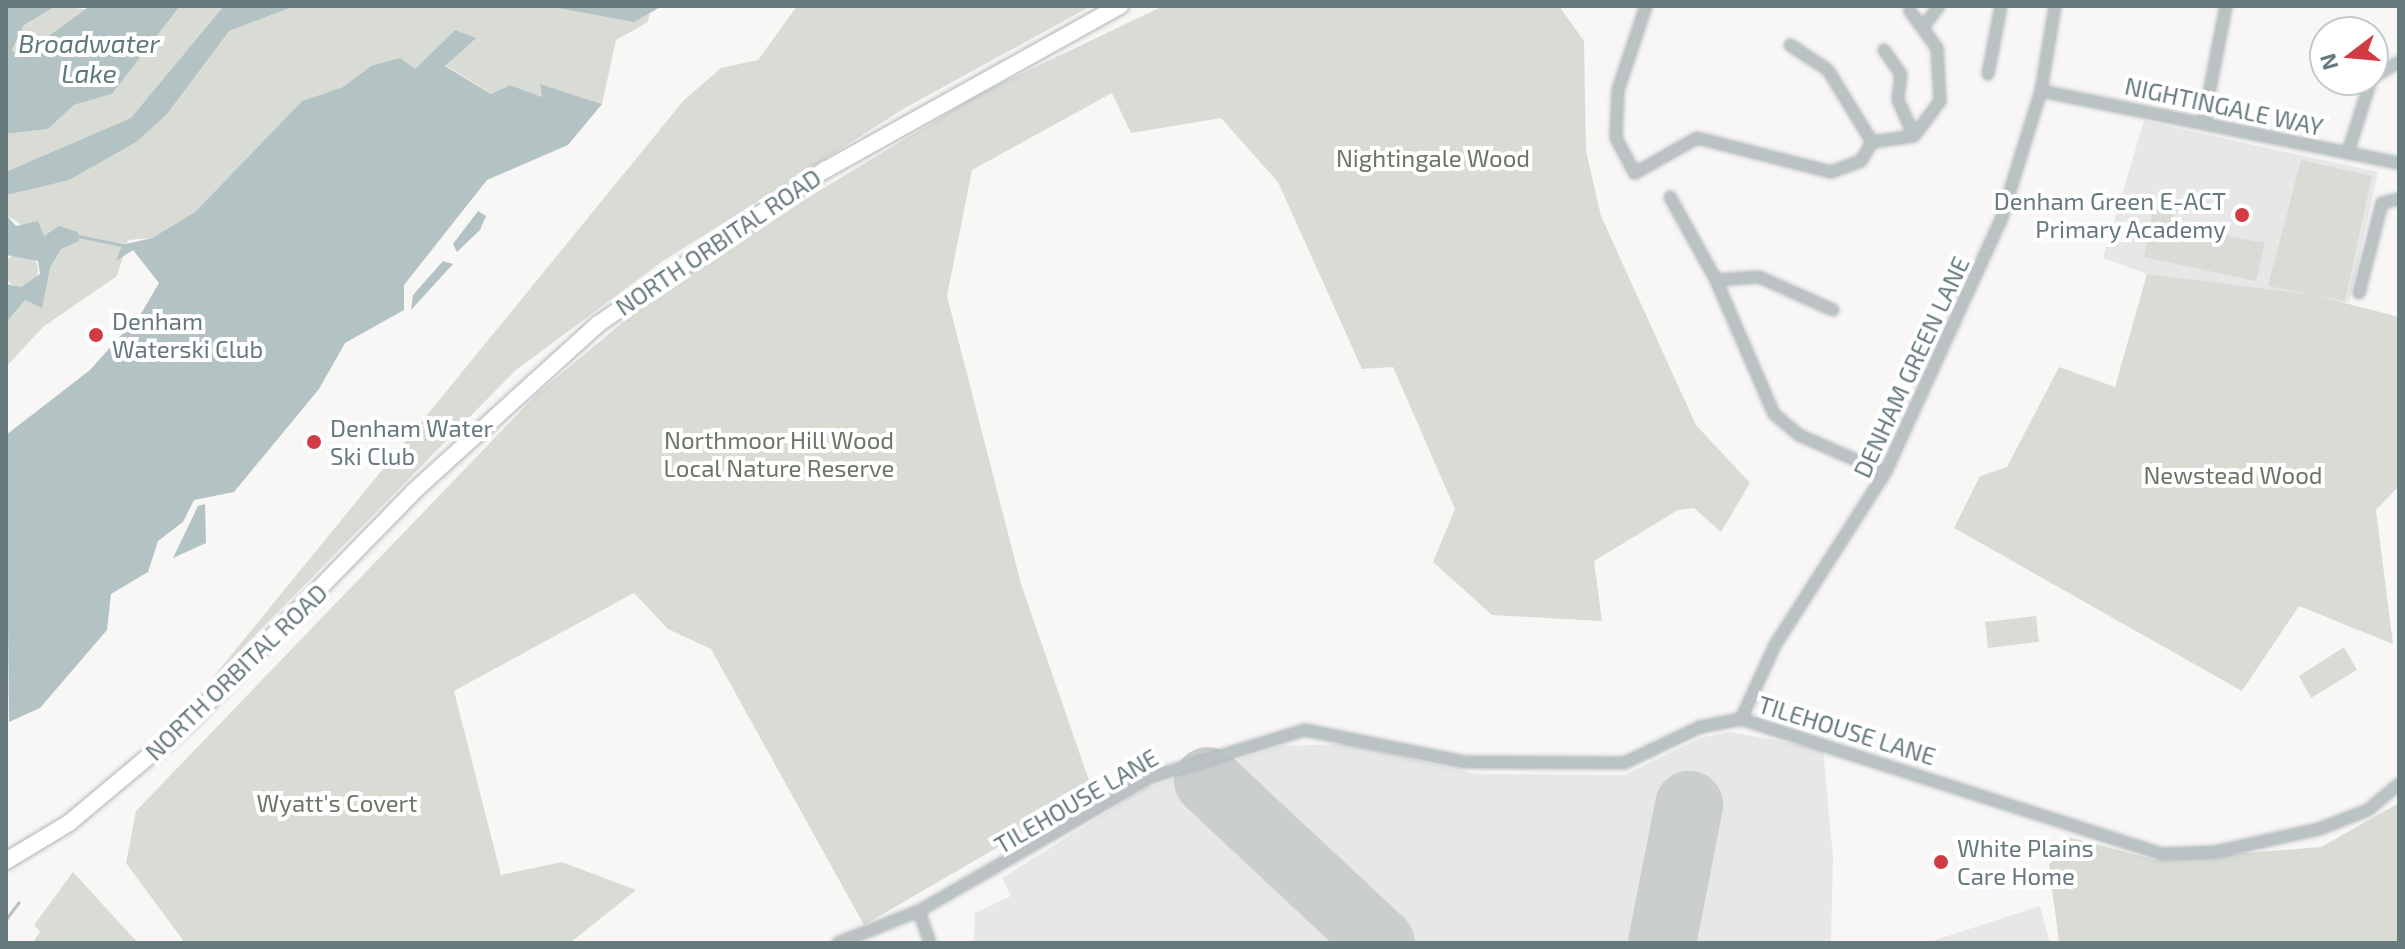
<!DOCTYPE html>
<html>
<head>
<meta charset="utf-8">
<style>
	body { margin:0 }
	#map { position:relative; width:2405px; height:949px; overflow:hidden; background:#f8f7f6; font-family:"Exo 2",sans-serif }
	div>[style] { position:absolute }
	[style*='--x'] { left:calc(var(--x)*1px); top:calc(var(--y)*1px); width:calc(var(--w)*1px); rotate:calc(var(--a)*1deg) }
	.built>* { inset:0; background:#e6e7e6 }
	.green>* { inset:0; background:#d9dcd5 }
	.round { border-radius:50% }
	.water>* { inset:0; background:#b3c3c3 }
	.stream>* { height:3px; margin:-1.5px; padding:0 1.5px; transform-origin:1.5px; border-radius:1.5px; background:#b3c3c3 }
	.runway>* { height:68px; margin:-34px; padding:0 34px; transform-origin:34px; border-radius:34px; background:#cacecf }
	.roads { filter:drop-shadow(0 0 2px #afb6b8) drop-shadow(0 0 2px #afb6b8) }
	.minor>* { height:10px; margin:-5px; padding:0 5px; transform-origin:5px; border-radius:5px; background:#bbc2c3 }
	.primary>* { height:16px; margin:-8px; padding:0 8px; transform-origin:8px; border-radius:8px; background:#fff }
	.dots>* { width:22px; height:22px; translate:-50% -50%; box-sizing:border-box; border:4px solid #fff; border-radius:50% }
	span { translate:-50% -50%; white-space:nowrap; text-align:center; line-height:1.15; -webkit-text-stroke:8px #fff; paint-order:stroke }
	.street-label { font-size:24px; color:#667a7d }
	.park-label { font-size:24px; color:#6c7664 }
	.poi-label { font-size:24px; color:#667a7d }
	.right { translate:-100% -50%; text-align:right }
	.left { translate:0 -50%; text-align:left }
	.water-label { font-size:26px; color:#607878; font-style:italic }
	.frame { position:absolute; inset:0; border:8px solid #667a7d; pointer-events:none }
	.north { position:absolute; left:2309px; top:16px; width:80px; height:80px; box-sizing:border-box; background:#fff; border:2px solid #c2cacb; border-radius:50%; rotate:254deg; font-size:22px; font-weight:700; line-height:32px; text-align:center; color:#667a7d }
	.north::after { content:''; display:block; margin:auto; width:28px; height:36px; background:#d13c44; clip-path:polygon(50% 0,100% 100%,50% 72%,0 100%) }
</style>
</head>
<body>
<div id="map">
	<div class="built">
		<i style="clip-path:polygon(2144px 121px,2378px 172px,2349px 303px,2147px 274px,2103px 258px)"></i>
		<i style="clip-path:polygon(1731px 732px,1823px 749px,1833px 857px,1831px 943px,974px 943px,975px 913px,1011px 896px,1002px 878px,1146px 788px,1281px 746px,1348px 744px,1476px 774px,1625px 775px,1700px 738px)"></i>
		<i style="clip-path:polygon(2040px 906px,2050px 943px,1926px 943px)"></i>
	</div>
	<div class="green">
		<i style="clip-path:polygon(56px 6px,91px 10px,20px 57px,12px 51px,24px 25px)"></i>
		<i style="clip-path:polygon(180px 6px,651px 6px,648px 22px,616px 40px,602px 104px,540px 84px,542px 97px,510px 85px,492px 94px,445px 65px,475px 38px,455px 30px,415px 69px,371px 66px,343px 87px,302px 101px,195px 212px,152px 238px,128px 240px,117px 276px,43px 327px,6px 367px,6px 323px,25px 300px,42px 307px,41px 284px,61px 249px,6px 215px,6px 134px,48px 129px,74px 105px,112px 94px)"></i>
		<i style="clip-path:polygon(797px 6px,1091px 6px,905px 108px,663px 261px,516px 370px,210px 681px,684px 100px,721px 68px,758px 60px)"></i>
		<i style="clip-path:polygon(1163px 6px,1559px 6px,1584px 41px,1586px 151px,1601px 216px,1696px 425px,1750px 483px,1721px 532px,1694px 508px,1678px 510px,1594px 561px,1602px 621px,1492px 615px,1433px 562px,1455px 509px,1393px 367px,1362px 369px,1278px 182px,1221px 118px,1131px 133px,1112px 93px,972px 170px,947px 296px,1021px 584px,1093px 792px,864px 925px,711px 649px,668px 629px,634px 593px,454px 691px,501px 875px,562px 862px,636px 890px,570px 943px,185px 943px,126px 863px,136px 811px,537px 394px,677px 277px,981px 93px)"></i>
		<i style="clip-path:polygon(2301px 160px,2372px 176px,2345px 301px,2268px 286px)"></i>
		<i style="clip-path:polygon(2153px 209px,2175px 213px,2173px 226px,2265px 243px,2256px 281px,2144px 257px)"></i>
		<i class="round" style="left:4px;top:253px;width:34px;height:34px"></i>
		<i style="clip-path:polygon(2147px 274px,2314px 295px,2399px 317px,2399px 486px,2376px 510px,2393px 644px,2299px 606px,2242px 691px,1954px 528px,1980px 476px,2007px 467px,2059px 367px,2115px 387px)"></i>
		<i style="clip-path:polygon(2036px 616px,2039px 642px,1988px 648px,1985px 622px)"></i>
		<i style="clip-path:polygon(2344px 647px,2357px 670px,2311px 698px,2299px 676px)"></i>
		<i style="clip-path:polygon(2399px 803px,2399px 943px,2059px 943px,2049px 865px,2068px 837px,2156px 860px,2321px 847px)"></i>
		<i style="clip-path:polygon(73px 872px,138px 943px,33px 943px,40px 931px,34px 925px)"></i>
	</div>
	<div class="water">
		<i style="clip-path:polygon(6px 6px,56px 6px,24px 25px,12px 50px,20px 57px,90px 6px,180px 6px,112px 94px,74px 105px,48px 129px,6px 134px)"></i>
		<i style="clip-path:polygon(224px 6px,294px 6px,229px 31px,167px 114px,136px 142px,69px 180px,6px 195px,6px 172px,131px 118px)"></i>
		<i style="clip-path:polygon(548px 6px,662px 6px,634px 22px)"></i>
		<i style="clip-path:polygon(455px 30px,476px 38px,445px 66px,491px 94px,510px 85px,542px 97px,540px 84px,602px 104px,568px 145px,487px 180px,404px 285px,404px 310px,345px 343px,319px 389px,234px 492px,194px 500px,183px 522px,158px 541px,148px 572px,111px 594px,107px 630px,40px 708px,9px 722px,6px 435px,90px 370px,142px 312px,159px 283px,133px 250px,116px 261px,122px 245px,152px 238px,195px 212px,302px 101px,343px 87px,371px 66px,400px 58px,415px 69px)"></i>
		<i style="clip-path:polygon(478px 211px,486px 216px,480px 230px,457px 252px,453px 244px)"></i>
		<i style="clip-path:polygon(6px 215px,16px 226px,38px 221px,44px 236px,59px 226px,78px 232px,79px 241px,61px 249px,50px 268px,42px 308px,25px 300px,6px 323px,6px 284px,21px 287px,40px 274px,38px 261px,6px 255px)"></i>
		<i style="clip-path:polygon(443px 261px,453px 264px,411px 310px,413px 295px)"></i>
		<i style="clip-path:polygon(205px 504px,206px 543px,173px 558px,198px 506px)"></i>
	</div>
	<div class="stream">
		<i style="--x:78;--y:236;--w:45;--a:11.6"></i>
		<i style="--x:6;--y:919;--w:21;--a:-53"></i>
	</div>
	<div class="runway">
		<i style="--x:1208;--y:781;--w:237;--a:43.1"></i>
		<i style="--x:1662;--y:943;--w:141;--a:-78.9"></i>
	</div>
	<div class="roads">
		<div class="minor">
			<i style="--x:1646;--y:6;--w:89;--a:108.4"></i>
			<i style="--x:1618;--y:90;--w:48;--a:92.4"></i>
			<i style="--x:1616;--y:138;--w:40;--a:62"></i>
			<i style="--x:1635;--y:173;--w:71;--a:-29.4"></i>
			<i style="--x:1697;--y:138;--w:138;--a:14.2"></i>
			<i style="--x:1831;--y:172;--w:32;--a:-20"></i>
			<i style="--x:1861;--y:161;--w:22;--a:-60"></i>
			<i style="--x:1924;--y:26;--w:25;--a:-53"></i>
			<i style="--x:1790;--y:45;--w:45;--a:33.3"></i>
			<i style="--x:1828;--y:70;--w:84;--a:58.6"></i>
			<i style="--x:1884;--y:50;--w:29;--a:55"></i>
			<i style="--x:1901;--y:74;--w:26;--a:97"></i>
			<i style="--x:1898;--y:100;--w:39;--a:66"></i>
			<i style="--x:1988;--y:74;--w:69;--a:-79.2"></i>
			<i style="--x:2373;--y:77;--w:30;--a:-30"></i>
			<i style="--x:2041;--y:91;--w:365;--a:11.4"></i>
			<i style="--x:2204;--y:120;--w:116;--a:-79.1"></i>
			<i style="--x:1872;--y:142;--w:42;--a:-8.1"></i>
			<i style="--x:1914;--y:136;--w:44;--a:-53.4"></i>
			<i style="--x:1940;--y:101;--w:53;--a:-93.2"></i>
			<i style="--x:1937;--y:48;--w:46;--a:-126.1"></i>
			<i style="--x:2348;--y:152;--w:76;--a:-72.3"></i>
			<i style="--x:1670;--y:197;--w:95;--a:61"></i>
			<i style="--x:1716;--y:280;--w:146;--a:66.6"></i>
			<i style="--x:1774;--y:414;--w:33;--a:40"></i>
			<i style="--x:1799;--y:435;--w:94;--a:23.8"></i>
			<i style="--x:1716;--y:280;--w:43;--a:-4"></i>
			<i style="--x:1759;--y:277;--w:81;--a:24"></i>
			<i style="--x:2359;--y:293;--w:93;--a:-75.7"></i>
			<i style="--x:2382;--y:203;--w:17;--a:-13"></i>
			<i style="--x:1741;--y:719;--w:81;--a:-65.3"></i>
			<i style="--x:1775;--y:645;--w:204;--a:-57.4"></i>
			<i style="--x:1885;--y:473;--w:278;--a:-65.4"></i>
			<i style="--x:2001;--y:220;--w:135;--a:-72.8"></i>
			<i style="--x:2041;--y:91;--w:86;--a:-80.6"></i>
			<i style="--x:919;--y:911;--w:34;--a:71"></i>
			<i style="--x:838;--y:943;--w:87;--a:-21.6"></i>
			<i style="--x:919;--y:911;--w:268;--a:-30"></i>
			<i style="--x:1151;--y:777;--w:161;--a:-17"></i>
			<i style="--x:1305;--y:730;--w:162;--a:11.4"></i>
			<i style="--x:1464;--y:762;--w:160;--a:0.4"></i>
			<i style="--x:1624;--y:763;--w:84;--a:-25.3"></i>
			<i style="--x:1700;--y:727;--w:42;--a:-11"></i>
			<i style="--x:1741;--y:719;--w:441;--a:17.8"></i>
			<i style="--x:2161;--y:854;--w:54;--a:-2.1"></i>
			<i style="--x:2215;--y:852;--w:107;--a:-12.5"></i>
			<i style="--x:2319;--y:829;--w:53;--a:-21.2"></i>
			<i style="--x:2368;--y:810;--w:40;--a:-40"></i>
		</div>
		<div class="primary">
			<i style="--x:6;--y:861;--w:74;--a:-31.1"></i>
			<i style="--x:69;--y:823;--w:153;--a:-39.9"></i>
			<i style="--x:186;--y:725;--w:325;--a:-45.7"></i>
			<i style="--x:413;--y:492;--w:250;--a:-42.2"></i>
			<i style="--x:598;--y:324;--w:274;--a:-34.2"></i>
			<i style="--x:825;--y:170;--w:338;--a:-29.1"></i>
		</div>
	</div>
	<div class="dots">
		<i style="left:2242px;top:215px;background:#d13c44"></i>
		<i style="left:96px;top:335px;background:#d13c44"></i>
		<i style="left:314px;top:442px;background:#d13c44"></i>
		<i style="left:1941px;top:862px;background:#d13c44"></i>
	</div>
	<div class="street-label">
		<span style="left:2224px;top:106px;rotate:12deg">NIGHTINGALE WAY</span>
		<span style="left:718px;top:242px;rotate:-34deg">NORTH ORBITAL ROAD</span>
		<span style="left:1911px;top:367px;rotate:-65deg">DENHAM GREEN LANE</span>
		<span style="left:236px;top:672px;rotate:-44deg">NORTH ORBITAL ROAD</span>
		<span style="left:1847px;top:730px;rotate:17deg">TILEHOUSE LANE</span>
		<span style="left:1076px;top:801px;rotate:-30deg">TILEHOUSE LANE</span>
	</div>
	<div class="park-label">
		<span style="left:1433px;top:158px">Nightingale Wood</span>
		<span style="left:779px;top:454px">Northmoor Hill Wood<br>Local Nature Reserve</span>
		<span style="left:2233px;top:475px">Newstead Wood</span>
		<span style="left:337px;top:803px">Wyatt's Covert</span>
	</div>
	<div class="poi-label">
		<span class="right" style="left:2226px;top:215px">Denham Green E-ACT<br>Primary Academy</span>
		<span class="left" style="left:112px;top:335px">Denham<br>Waterski Club</span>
		<span class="left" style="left:330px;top:442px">Denham Water<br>Ski Club</span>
		<span class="left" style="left:1957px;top:862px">White Plains<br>Care Home</span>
	</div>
	<div class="water-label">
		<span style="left:89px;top:58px">Broadwater<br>Lake</span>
	</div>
	<div class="frame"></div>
	<div class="north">N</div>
</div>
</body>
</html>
